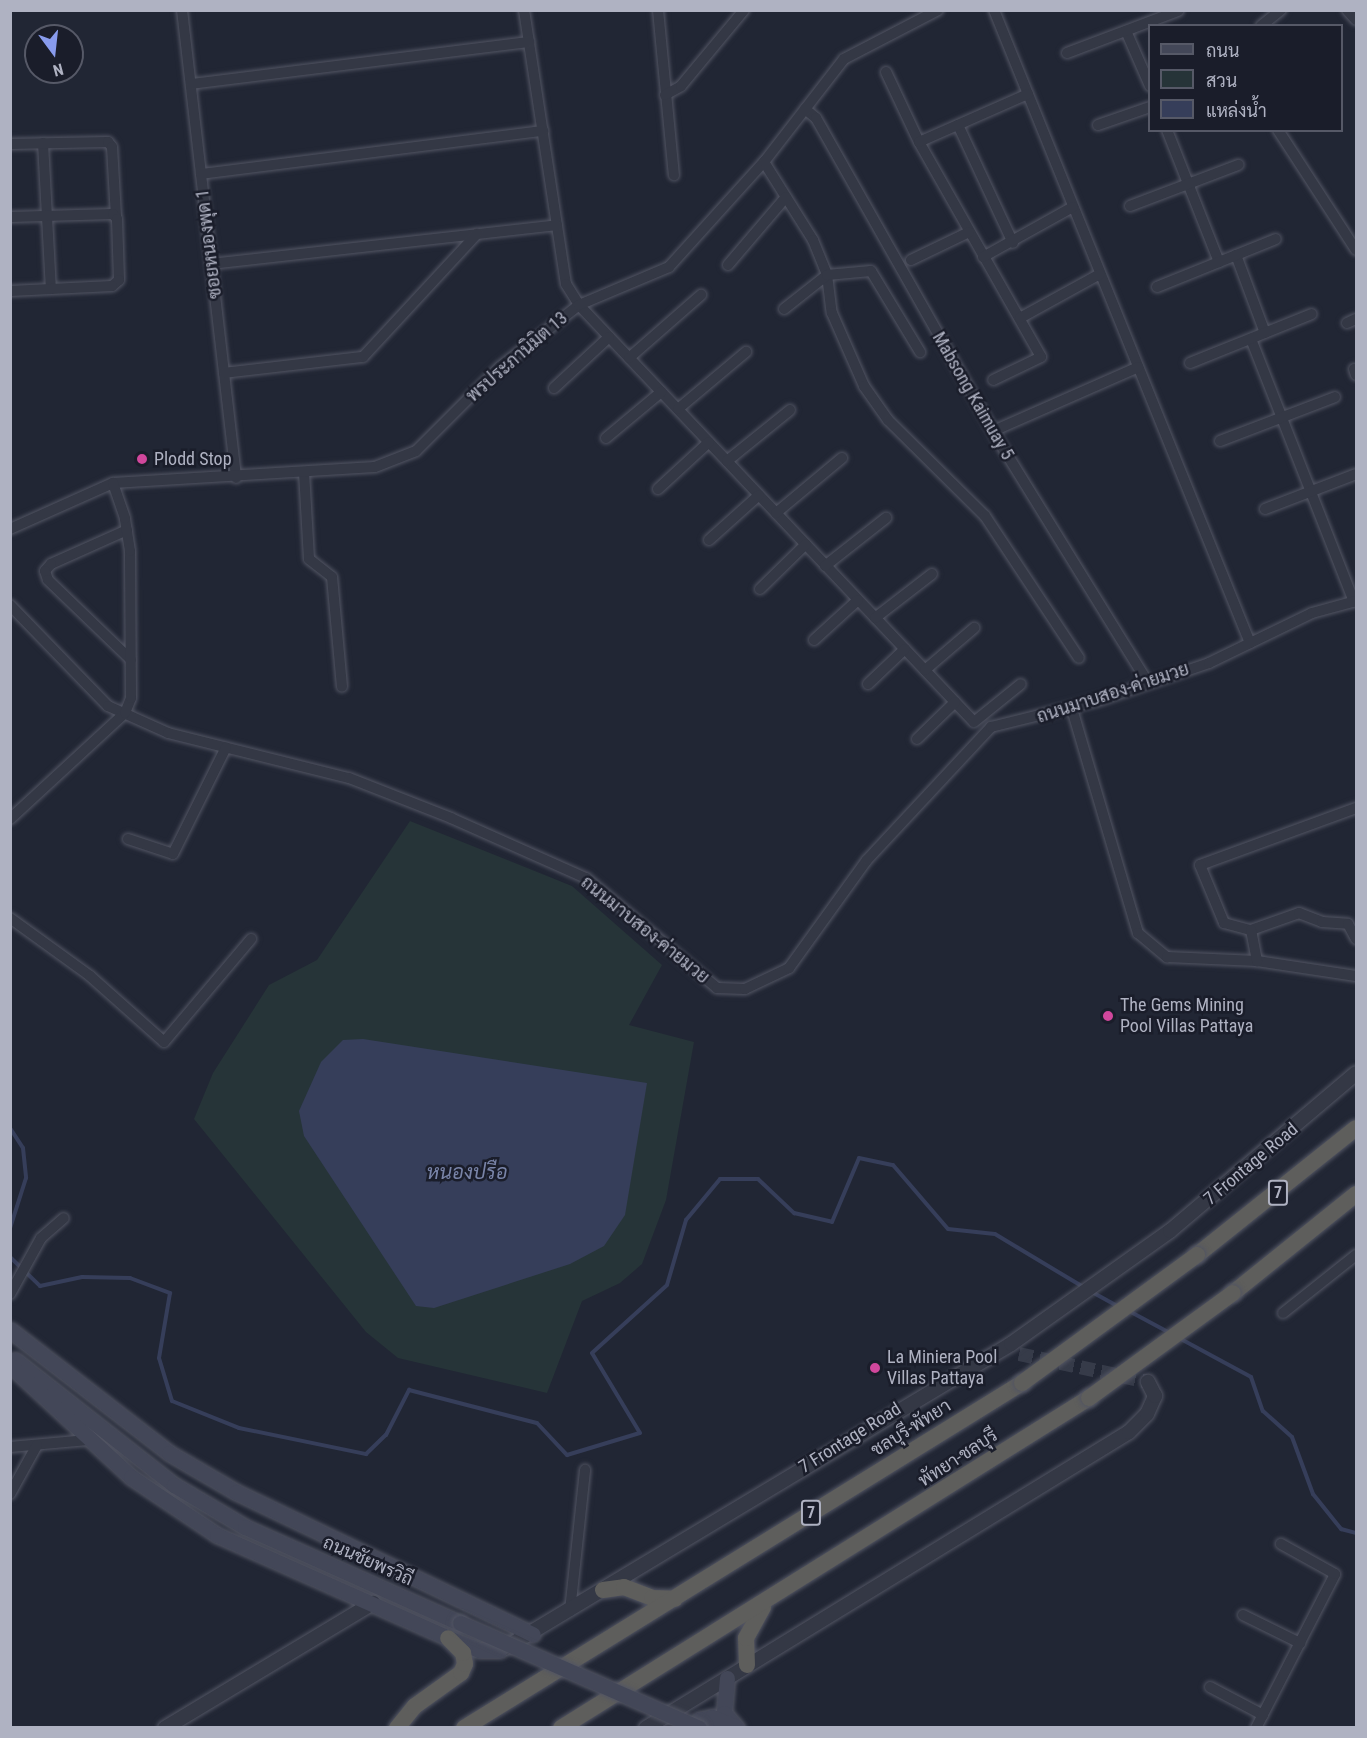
<!DOCTYPE html>
<html>
<head>
<meta charset="utf-8">
<style>
	body { margin:0 }
	#map { position:relative; width:1367px; height:1738px; overflow:hidden; background:#212634; font-family:"Roboto Condensed",Sarabun,sans-serif }
	div>[style] { position:absolute }
	[style*='--x'] { left:calc(var(--x)*1px); top:calc(var(--y)*1px); width:calc(var(--w)*1px); rotate:calc(var(--a)*1deg) }
	.green>* { inset:0; background:#263438 }
	.water>* { inset:0; background:#363e5a }
	.stream>* { height:4px; margin:-2px; padding:0 2px; transform-origin:2px; border-radius:2px; background:#363e5a }
	.tertiary-tunnel>* { height:14px; margin-top:-7px; transform-origin:0; background:repeating-linear-gradient(90deg,#363b49 0 14px,transparent 0 21px) }
	.roads { filter:drop-shadow(0 0 2px #525563) drop-shadow(0 0 2px #525563) }
	.minor>* { height:10px; margin:-5px; padding:0 5px; transform-origin:5px; border-radius:5px; background:#343845 }
	.tertiary>* { height:14px; margin:-7px; padding:0 7px; transform-origin:7px; border-radius:7px; background:#343845 }
	.secondary>* { height:15px; margin:-7.5px; padding:0 7.5px; transform-origin:7.5px; border-radius:7.5px; background:#434758 }
	.trunk>* { height:16px; margin:-8px; padding:0 8px; transform-origin:8px; border-radius:8px; background:#5e5e5c }
	.bridges { filter:drop-shadow(0 0 2px #525563) drop-shadow(0 0 2px #525563) }
	.secondary-bridge>* { height:15px; margin:-7.5px; padding:0 7.5px; transform-origin:7.5px; border-radius:7.5px; background:#434758 }
	.trunk-bridge>* { height:16px; margin:-8px; padding:0 8px; transform-origin:8px; border-radius:8px; background:#5e5e5c }
	.dots>* { width:16px; height:16px; translate:-50% -50%; box-sizing:border-box; border:3px solid #1a1d2a; border-radius:50% }
	span { translate:-50% -50%; white-space:nowrap; text-align:center; line-height:1.15; -webkit-text-stroke:5px #1a1d2a; paint-order:stroke }
	.shield-label span { padding:2px 4px; background:#1a1d2a; border:2px solid; border-radius:4px; -webkit-text-stroke-width:0 }
	.shield-label { font-size:16px; color:#afb2c2; font-weight:700 }
	.street-label { font-size:18px; color:#afb2c2 }
	.poi-label { font-size:18px; color:#afb2c2 }
	.left { translate:0 -50%; text-align:left }
	.water-label { font-size:20px; color:#7984a8; font-style:italic }
	.frame { position:absolute; inset:0; border:12px solid #afb2c2; pointer-events:none }
	.legend { position:absolute; left:1148px; top:24px; width:195px; height:108px; box-sizing:border-box; background:#1a1d2a; border:2px solid #565967; margin:0; padding:8px 10px; list-style:none; font-size:18px; color:#afb2c2 }
	.legend li { display:flex; align-items:center; gap:12px; height:30px }
	.legend b { width:30px; border:2px solid #565967 }
	.north { position:absolute; left:24px; top:24px; width:60px; height:60px; box-sizing:border-box; background:#1a1d2a; border:2px solid #565967; border-radius:50%; rotate:165deg; font-size:16px; font-weight:700; line-height:24px; text-align:center; color:#afb2c2 }
	.north::after { content:''; display:block; margin:auto; width:21px; height:27px; background:#889bed; clip-path:polygon(50% 0,100% 100%,50% 72%,0 100%) }
</style>
</head>
<body>
<div id="map">
	<div class="green">
		<i style="clip-path:polygon(410px 821px,572px 886px,662px 965px,629px 1025px,694px 1042px,666px 1200px,642px 1264px,620px 1283px,582px 1301px,547px 1393px,398px 1358px,366px 1332px,194px 1119px,213px 1073px,269px 985px,317px 960px)"></i>
	</div>
	<div class="water">
		<i style="clip-path:polygon(363px 1039px,647px 1083px,625px 1215px,604px 1246px,570px 1264px,434px 1308px,416px 1306px,304px 1136px,299px 1111px,321px 1062px,343px 1040px)"></i>
	</div>
	<div class="stream">
		<i style="--x:10;--y:1128;--w:24;--a:57"></i>
		<i style="--x:23;--y:1148;--w:30;--a:84"></i>
		<i style="--x:26;--y:1178;--w:52;--a:107.7"></i>
		<i style="--x:10;--y:1257;--w:42;--a:44"></i>
		<i style="--x:40;--y:1286;--w:43;--a:-12.1"></i>
		<i style="--x:82;--y:1277;--w:48;--a:1.2"></i>
		<i style="--x:130;--y:1278;--w:43;--a:20.6"></i>
		<i style="--x:170;--y:1293;--w:66;--a:99.6"></i>
		<i style="--x:159;--y:1358;--w:45;--a:73.2"></i>
		<i style="--x:172;--y:1401;--w:72;--a:21.9"></i>
		<i style="--x:239;--y:1428;--w:130;--a:11.6"></i>
		<i style="--x:366;--y:1454;--w:28;--a:-44"></i>
		<i style="--x:386;--y:1435;--w:51;--a:-62.9"></i>
		<i style="--x:409;--y:1390;--w:132;--a:14.5"></i>
		<i style="--x:537;--y:1423;--w:44;--a:46.8"></i>
		<i style="--x:567;--y:1455;--w:76;--a:-16.8"></i>
		<i style="--x:640;--y:1433;--w:93;--a:-121"></i>
		<i style="--x:592;--y:1353;--w:101;--a:-42.2"></i>
		<i style="--x:667;--y:1285;--w:68;--a:-73.7"></i>
		<i style="--x:686;--y:1220;--w:53;--a:-50.3"></i>
		<i style="--x:720;--y:1179;--w:38;--a:0"></i>
		<i style="--x:758;--y:1179;--w:50;--a:43.4"></i>
		<i style="--x:794;--y:1213;--w:39;--a:13"></i>
		<i style="--x:832;--y:1222;--w:69;--a:-67.1"></i>
		<i style="--x:859;--y:1158;--w:35;--a:12"></i>
		<i style="--x:893;--y:1165;--w:84;--a:49.3"></i>
		<i style="--x:948;--y:1229;--w:47;--a:6.1"></i>
		<i style="--x:995;--y:1234;--w:105;--a:31"></i>
		<i style="--x:1092;--y:1292;--w:31;--a:29"></i>
		<i style="--x:1129;--y:1311;--w:47;--a:28.2"></i>
		<i style="--x:1179;--y:1338;--w:82;--a:28.4"></i>
		<i style="--x:1251;--y:1377;--w:36;--a:71"></i>
		<i style="--x:1263;--y:1411;--w:39;--a:42"></i>
		<i style="--x:1292;--y:1437;--w:61;--a:69.8"></i>
		<i style="--x:1313;--y:1494;--w:45;--a:51.3"></i>
		<i style="--x:1341;--y:1529;--w:16;--a:15"></i>
	</div>
	<div class="tertiary-tunnel">
		<i style="--x:1019;--y:1354;--w:132;--a:12.2"></i>
	</div>
	<div class="roads">
		<div class="minor">
			<i style="--x:182;--y:10;--w:471;--a:83.4"></i>
			<i style="--x:524;--y:10;--w:277;--a:81.3"></i>
			<i style="--x:566;--y:284;--w:25;--a:58"></i>
			<i style="--x:579;--y:305;--w:574;--a:46.55"></i>
			<i style="--x:974;--y:722;--w:60;--a:-39"></i>
			<i style="--x:658;--y:10;--w:166;--a:84.5"></i>
			<i style="--x:994;--y:10;--w:683;--a:67.98"></i>
			<i style="--x:1347;--y:10;--w:13;--a:48"></i>
			<i style="--x:1261;--y:26;--w:26;--a:-39"></i>
			<i style="--x:1126;--y:31;--w:60;--a:66.4"></i>
			<i style="--x:1067;--y:53;--w:119;--a:-20.7"></i>
			<i style="--x:886;--y:72;--w:77;--a:64.8"></i>
			<i style="--x:919;--y:142;--w:247;--a:60.4"></i>
			<i style="--x:1041;--y:357;--w:53;--a:154.4"></i>
			<i style="--x:191;--y:84;--w:341;--a:-7.1"></i>
			<i style="--x:665;--y:95;--w:18;--a:-29"></i>
			<i style="--x:681;--y:86;--w:99;--a:-50.3"></i>
			<i style="--x:805;--y:109;--w:14;--a:39"></i>
			<i style="--x:816;--y:118;--w:364;--a:60.5"></i>
			<i style="--x:995;--y:435;--w:289;--a:58.3"></i>
			<i style="--x:958;--y:125;--w:130;--a:65"></i>
			<i style="--x:1098;--y:125;--w:55;--a:-19.1"></i>
			<i style="--x:1167;--y:130;--w:142;--a:68.5"></i>
			<i style="--x:1278;--y:130;--w:143;--a:57"></i>
			<i style="--x:919;--y:142;--w:119;--a:-23.8"></i>
			<i style="--x:43;--y:143;--w:146;--a:86.9"></i>
			<i style="--x:10;--y:144;--w:98;--a:-1.2"></i>
			<i style="--x:108;--y:142;--w:6;--a:51"></i>
			<i style="--x:112;--y:147;--w:70;--a:86.7"></i>
			<i style="--x:764;--y:162;--w:92;--a:57.9"></i>
			<i style="--x:813;--y:240;--w:38;--a:68"></i>
			<i style="--x:827;--y:275;--w:38;--a:83"></i>
			<i style="--x:832;--y:313;--w:80;--a:66.3"></i>
			<i style="--x:864;--y:386;--w:42;--a:54.8"></i>
			<i style="--x:888;--y:420;--w:136;--a:44.7"></i>
			<i style="--x:985;--y:516;--w:170;--a:56.5"></i>
			<i style="--x:201;--y:174;--w:345;--a:-7.2"></i>
			<i style="--x:1130;--y:206;--w:116;--a:-20.8"></i>
			<i style="--x:10;--y:217;--w:103;--a:-1.7"></i>
			<i style="--x:113;--y:214;--w:6;--a:51"></i>
			<i style="--x:117;--y:219;--w:61;--a:88.1"></i>
			<i style="--x:119;--y:280;--w:9;--a:139"></i>
			<i style="--x:112;--y:286;--w:102;--a:177.2"></i>
			<i style="--x:1236;--y:255;--w:83;--a:69.6"></i>
			<i style="--x:983;--y:257;--w:103;--a:-29.1"></i>
			<i style="--x:911;--y:260;--w:64;--a:-25.8"></i>
			<i style="--x:211;--y:264;--w:348;--a:-6.4"></i>
			<i style="--x:728;--y:265;--w:89;--a:-49.5"></i>
			<i style="--x:1157;--y:287;--w:128;--a:-22"></i>
			<i style="--x:784;--y:309;--w:55;--a:-38.3"></i>
			<i style="--x:827;--y:275;--w:44;--a:-5.2"></i>
			<i style="--x:871;--y:271;--w:95;--a:58.8"></i>
			<i style="--x:1020;--y:318;--w:91;--a:-28.8"></i>
			<i style="--x:1347;--y:323;--w:10;--a:-24"></i>
			<i style="--x:1251;--y:339;--w:282;--a:68.6"></i>
			<i style="--x:629;--y:358;--w:96;--a:-41.2"></i>
			<i style="--x:1190;--y:363;--w:131;--a:-21.9"></i>
			<i style="--x:1354;--y:369;--w:6;--a:72"></i>
			<i style="--x:224;--y:373;--w:140;--a:-6.6"></i>
			<i style="--x:363;--y:357;--w:168;--a:-47.2"></i>
			<i style="--x:554;--y:388;--w:75;--a:-42.8"></i>
			<i style="--x:678;--y:409;--w:89;--a:-40"></i>
			<i style="--x:1000;--y:428;--w:151;--a:-23.8"></i>
			<i style="--x:606;--y:438;--w:72;--a:-39.9"></i>
			<i style="--x:1220;--y:441;--w:123;--a:-20.9"></i>
			<i style="--x:727;--y:461;--w:81;--a:-39"></i>
			<i style="--x:304;--y:472;--w:87;--a:86.7"></i>
			<i style="--x:309;--y:559;--w:29;--a:38"></i>
			<i style="--x:332;--y:577;--w:110;--a:84.8"></i>
			<i style="--x:658;--y:489;--w:69;--a:-42.7"></i>
			<i style="--x:1265;--y:509;--w:97;--a:-21"></i>
			<i style="--x:776;--y:513;--w:86;--a:-39.8"></i>
			<i style="--x:10;--y:529;--w:113;--a:-24.1"></i>
			<i style="--x:113;--y:483;--w:262;--a:-3.5"></i>
			<i style="--x:375;--y:467;--w:44;--a:-21.3"></i>
			<i style="--x:416;--y:451;--w:119;--a:-45"></i>
			<i style="--x:500;--y:367;--w:100;--a:-38.1"></i>
			<i style="--x:579;--y:305;--w:98;--a:-22.9"></i>
			<i style="--x:669;--y:267;--w:142;--a:-47.9"></i>
			<i style="--x:764;--y:162;--w:130;--a:-52.2"></i>
			<i style="--x:844;--y:59;--w:106;--a:-27.5"></i>
			<i style="--x:127;--y:530;--w:83;--a:155.9"></i>
			<i style="--x:51;--y:564;--w:9;--a:131"></i>
			<i style="--x:45;--y:571;--w:9;--a:72"></i>
			<i style="--x:48;--y:580;--w:115;--a:43.9"></i>
			<i style="--x:709;--y:540;--w:67;--a:-42"></i>
			<i style="--x:825;--y:566;--w:78;--a:-38.2"></i>
			<i style="--x:760;--y:589;--w:64;--a:-44.4"></i>
			<i style="--x:10;--y:605;--w:141;--a:45.9"></i>
			<i style="--x:108;--y:706;--w:66;--a:24.2"></i>
			<i style="--x:168;--y:733;--w:187;--a:14"></i>
			<i style="--x:349;--y:778;--w:110;--a:21.4"></i>
			<i style="--x:451;--y:818;--w:148;--a:24"></i>
			<i style="--x:586;--y:878;--w:171;--a:40"></i>
			<i style="--x:717;--y:988;--w:28;--a:2"></i>
			<i style="--x:745;--y:989;--w:49;--a:-25.5"></i>
			<i style="--x:789;--y:968;--w:133;--a:-54.2"></i>
			<i style="--x:867;--y:860;--w:182;--a:-47"></i>
			<i style="--x:991;--y:727;--w:112;--a:-13.9"></i>
			<i style="--x:1100;--y:700;--w:115;--a:-18.7"></i>
			<i style="--x:1209;--y:663;--w:114;--a:-25.9"></i>
			<i style="--x:1312;--y:613;--w:46;--a:-15.3"></i>
			<i style="--x:875;--y:618;--w:72;--a:-37.7"></i>
			<i style="--x:814;--y:640;--w:59;--a:-42.3"></i>
			<i style="--x:925;--y:670;--w:65;--a:-40.6"></i>
			<i style="--x:868;--y:684;--w:51;--a:-43.4"></i>
			<i style="--x:1072;--y:709;--w:234;--a:73.6"></i>
			<i style="--x:1138;--y:933;--w:38;--a:40"></i>
			<i style="--x:1167;--y:957;--w:90;--a:2.5"></i>
			<i style="--x:1257;--y:961;--w:100;--a:8.6"></i>
			<i style="--x:917;--y:739;--w:53;--a:-44.2"></i>
			<i style="--x:1356;--y:808;--w:166;--a:159.9"></i>
			<i style="--x:1200;--y:865;--w:63;--a:67.5"></i>
			<i style="--x:1224;--y:923;--w:28;--a:15"></i>
			<i style="--x:1251;--y:930;--w:51;--a:-19.5"></i>
			<i style="--x:1299;--y:913;--w:25;--a:21"></i>
			<i style="--x:1322;--y:922;--w:26;--a:4"></i>
			<i style="--x:1348;--y:924;--w:17;--a:62"></i>
			<i style="--x:10;--y:819;--w:156;--a:-42.7"></i>
			<i style="--x:125;--y:713;--w:16;--a:-68"></i>
			<i style="--x:131;--y:698;--w:147;--a:-90.4"></i>
			<i style="--x:130;--y:551;--w:33;--a:-99"></i>
			<i style="--x:125;--y:518;--w:37;--a:-109"></i>
			<i style="--x:128;--y:839;--w:47;--a:18.4"></i>
			<i style="--x:173;--y:854;--w:119;--a:-63.6"></i>
			<i style="--x:10;--y:918;--w:99;--a:35.9"></i>
			<i style="--x:90;--y:976;--w:99;--a:41.7"></i>
			<i style="--x:164;--y:1042;--w:135;--a:-49.8"></i>
			<i style="--x:1251;--y:930;--w:32;--a:79"></i>
			<i style="--x:10;--y:1294;--w:64;--a:-61"></i>
			<i style="--x:41;--y:1238;--w:30;--a:-41"></i>
			<i style="--x:1283;--y:1313;--w:93;--a:-38.5"></i>
			<i style="--x:10;--y:1447;--w:78;--a:-5.1"></i>
			<i style="--x:10;--y:1494;--w:56;--a:-61.1"></i>
			<i style="--x:570;--y:1611;--w:142;--a:-83.9"></i>
			<i style="--x:1243;--y:1615;--w:64;--a:26.2"></i>
			<i style="--x:1210;--y:1687;--w:60;--a:27.8"></i>
			<i style="--x:1256;--y:1728;--w:173;--a:-62.8"></i>
			<i style="--x:1335;--y:1574;--w:62;--a:-150.9"></i>
		</div>
		<div class="tertiary">
			<i style="--x:505;--y:1648;--w:590;--a:-31"></i>
			<i style="--x:1011;--y:1344;--w:195;--a:-35.4"></i>
			<i style="--x:1170;--y:1231;--w:244;--a:-40.3"></i>
			<i style="--x:165;--y:1728;--w:243;--a:-31"></i>
			<i style="--x:646;--y:1728;--w:566;--a:-31.5"></i>
			<i style="--x:1129;--y:1432;--w:25;--a:-45"></i>
			<i style="--x:1147;--y:1414;--w:20;--a:-66"></i>
			<i style="--x:1155;--y:1396;--w:16;--a:-117"></i>
		</div>
		<div class="secondary">
			<i style="--x:10;--y:1330;--w:201;--a:37.7"></i>
			<i style="--x:169;--y:1453;--w:78;--a:30.2"></i>
			<i style="--x:236;--y:1492;--w:329;--a:25.6"></i>
			<i style="--x:15;--y:1360;--w:202;--a:38.2"></i>
			<i style="--x:174;--y:1485;--w:82;--a:30.6"></i>
			<i style="--x:245;--y:1527;--w:235;--a:24.1"></i>
			<i style="--x:10;--y:1365;--w:165;--a:42.8"></i>
			<i style="--x:131;--y:1477;--w:104;--a:34"></i>
			<i style="--x:217;--y:1535;--w:253;--a:24"></i>
			<i style="--x:448;--y:1638;--w:33;--a:21"></i>
			<i style="--x:479;--y:1650;--w:21;--a:0"></i>
			<i style="--x:727;--y:1678;--w:35;--a:95"></i>
			<i style="--x:724;--y:1713;--w:20;--a:49"></i>
			<i style="--x:696;--y:1728;--w:9;--a:-69"></i>
			<i style="--x:699;--y:1720;--w:13;--a:-13"></i>
			<i style="--x:712;--y:1717;--w:24;--a:22"></i>
		</div>
		<div class="trunk">
			<i style="--x:1197;--y:1255;--w:203;--a:-38.6"></i>
			<i style="--x:1233;--y:1293;--w:158;--a:-38.8"></i>
			<i style="--x:603;--y:1590;--w:21;--a:-8"></i>
			<i style="--x:624;--y:1587;--w:30;--a:21"></i>
			<i style="--x:652;--y:1598;--w:23;--a:2"></i>
			<i style="--x:747;--y:1665;--w:27;--a:-92"></i>
			<i style="--x:746;--y:1638;--w:35;--a:-61"></i>
			<i style="--x:397;--y:1728;--w:28;--a:-51"></i>
			<i style="--x:415;--y:1706;--w:57;--a:-35.7"></i>
			<i style="--x:461;--y:1673;--w:10;--a:-66"></i>
			<i style="--x:465;--y:1664;--w:11;--a:-100"></i>
			<i style="--x:463;--y:1653;--w:21;--a:-135"></i>
			<i style="--x:464;--y:1728;--w:656;--a:-31.73"></i>
			<i style="--x:561;--y:1728;--w:623;--a:-32.01"></i>
		</div>
	</div>
	<div class="bridges">
		<div class="secondary-bridge">
			<i style="--x:460;--y:1623;--w:261;--a:23.7"></i>
		</div>
		<div class="trunk-bridge">
			<i style="--x:1022;--y:1383;--w:217;--a:-36.2"></i>
			<i style="--x:1089;--y:1398;--w:178;--a:-36.1"></i>
		</div>
	</div>
	<div class="dots">
		<i style="left:142px;top:459px;background:#d1479c"></i>
		<i style="left:1108px;top:1016px;background:#d1479c"></i>
		<i style="left:875px;top:1368px;background:#d1479c"></i>
	</div>
	<div class="shield-label">
		<span style="left:1278px;top:1193px">7</span>
		<span style="left:811px;top:1513px">7</span>
	</div>
	<div class="street-label">
		<span style="left:209px;top:244px;rotate:-97deg">ซอยหนองพุด 1</span>
		<span style="left:517px;top:357px;rotate:-41deg">พรประภานิมิต 13</span>
		<span style="left:973px;top:396px;rotate:60deg">Mabsong Kaimuay 5</span>
		<span style="left:1113px;top:693px;rotate:-18deg">ถนนมาบสอง-ค่ายมวย</span>
		<span style="left:645px;top:930px;rotate:39deg">ถนนมาบสอง-ค่ายมวย</span>
		<span style="left:1251px;top:1164px;rotate:-40deg">7 Frontage Road</span>
		<span style="left:911px;top:1428px;rotate:-32deg">ชลบุรี-พัทยา</span>
		<span style="left:850px;top:1438px;rotate:-32deg">7 Frontage Road</span>
		<span style="left:958px;top:1458px;rotate:-33deg">พัทยา-ชลบุรี</span>
		<span style="left:368px;top:1561px;rotate:24deg">ถนนชัยพรวิถี</span>
	</div>
	<div class="poi-label">
		<span class="left" style="left:154px;top:459px">Plodd Stop</span>
		<span class="left" style="left:1120px;top:1016px">The Gems Mining<br>Pool Villas Pattaya</span>
		<span class="left" style="left:887px;top:1368px">La Miniera Pool<br>Villas Pattaya</span>
	</div>
	<div class="water-label">
		<span style="left:467px;top:1172px">หนองปรือ</span>
	</div>
	<div class="frame"></div>
	<ul class="legend">
	<li><b style="height:8px;background:#434758"></b>ถนน</li>
	<li><b style="height:16px;background:#263438"></b>สวน</li>
	<li><b style="height:16px;background:#363e5a"></b>แหล่งน้ำ</li>
	</ul>
	<div class="north">N</div>
</div>
</body>
</html>
